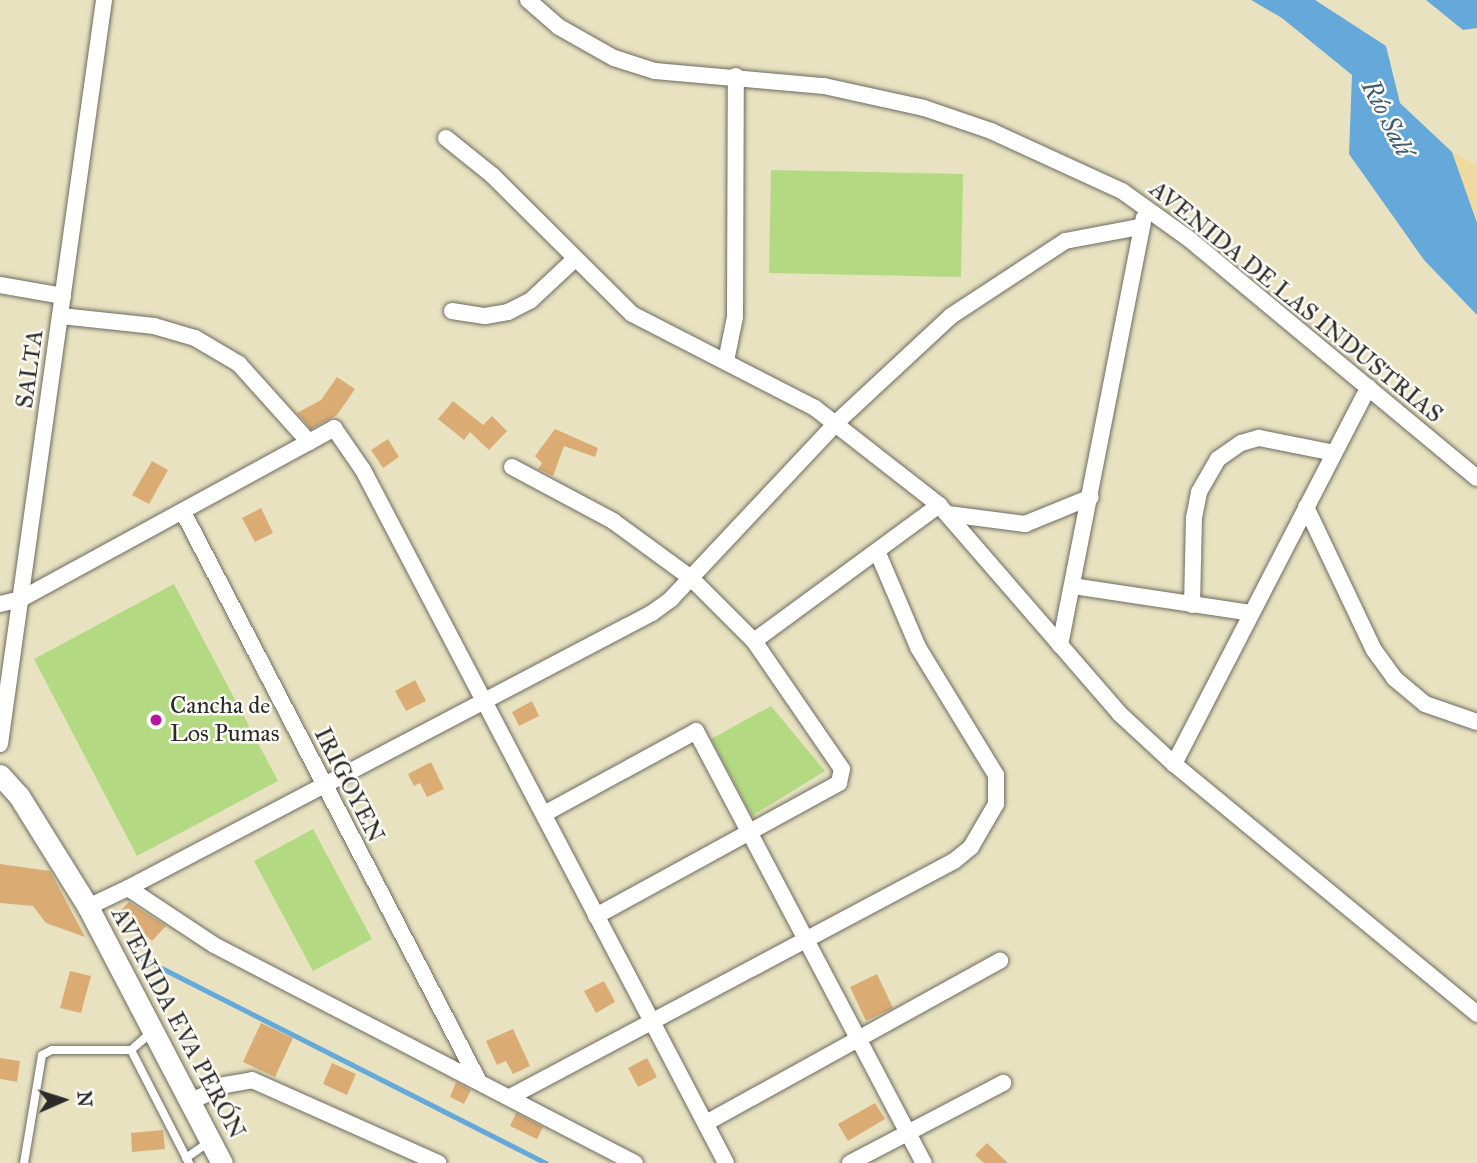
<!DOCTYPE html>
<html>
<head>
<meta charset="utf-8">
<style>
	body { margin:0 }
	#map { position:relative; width:1477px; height:1163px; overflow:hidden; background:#e8e2c1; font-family:"IM FELL Great Primer",serif }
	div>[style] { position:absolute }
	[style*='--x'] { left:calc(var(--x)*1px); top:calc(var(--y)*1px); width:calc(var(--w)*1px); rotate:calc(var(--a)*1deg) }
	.green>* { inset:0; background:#b3da83 }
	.sand>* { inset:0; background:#eeda9e }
	.water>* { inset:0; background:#65a8da }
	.stream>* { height:4.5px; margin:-2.25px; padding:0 2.25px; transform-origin:2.25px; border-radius:2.25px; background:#65a8da }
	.building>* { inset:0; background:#daac74 }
	.roads { filter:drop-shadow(0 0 2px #6d6b60) drop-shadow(0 0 2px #6d6b60) }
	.lane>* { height:8px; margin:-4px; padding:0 4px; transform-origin:4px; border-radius:4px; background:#fff }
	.street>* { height:16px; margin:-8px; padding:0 8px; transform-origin:8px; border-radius:8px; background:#fff }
	.secondary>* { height:21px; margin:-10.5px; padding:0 10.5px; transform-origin:10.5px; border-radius:10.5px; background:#fff }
	.dots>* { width:19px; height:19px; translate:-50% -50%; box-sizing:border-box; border:4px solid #fdfcf7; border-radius:50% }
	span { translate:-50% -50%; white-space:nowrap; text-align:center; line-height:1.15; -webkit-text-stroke:5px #fdfcf7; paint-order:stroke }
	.street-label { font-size:24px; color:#2b2b2b }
	.poi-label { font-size:24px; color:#2b2b2b }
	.left { translate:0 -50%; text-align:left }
	.water-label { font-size:26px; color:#425d71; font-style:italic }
	.north { position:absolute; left:28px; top:1065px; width:70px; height:70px; -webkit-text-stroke:5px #fdfcf7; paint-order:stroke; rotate:87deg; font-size:19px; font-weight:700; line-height:28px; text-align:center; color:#2b2b2b }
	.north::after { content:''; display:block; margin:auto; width:24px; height:32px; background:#2b2b2b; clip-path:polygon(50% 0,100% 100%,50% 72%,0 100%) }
</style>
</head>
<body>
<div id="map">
	<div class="green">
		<i style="clip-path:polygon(771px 170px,963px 174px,961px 277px,769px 273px)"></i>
		<i style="clip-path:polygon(174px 584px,278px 781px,137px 856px,34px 659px)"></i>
		<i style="clip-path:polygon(771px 706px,825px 771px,752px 816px,711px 739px)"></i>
		<i style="clip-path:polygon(313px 829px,372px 939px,313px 971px,254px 861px)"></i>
	</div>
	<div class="sand">
		<i style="clip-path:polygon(1452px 152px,1477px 165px,1477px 223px,1471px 215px)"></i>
	</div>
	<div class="water">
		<i style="clip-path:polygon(1251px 0,1315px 0,1386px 46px,1400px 103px,1452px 152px,1477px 223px,1477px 315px,1424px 260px,1349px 154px,1352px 75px,1282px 18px)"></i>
		<i style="clip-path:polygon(1426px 0,1477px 0,1477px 28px,1463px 30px)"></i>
	</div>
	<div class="stream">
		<i style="--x:142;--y:958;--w:453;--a:26.9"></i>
	</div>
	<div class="building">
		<i style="clip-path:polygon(337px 377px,355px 389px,337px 415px,311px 429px,297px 413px,321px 400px)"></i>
		<i style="clip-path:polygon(453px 401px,483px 425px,492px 416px,507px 431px,489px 450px,470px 432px,464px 440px,438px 419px)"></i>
		<i style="clip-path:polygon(555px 429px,598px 448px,595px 457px,564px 446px,553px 476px,538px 469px,542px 463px,535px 456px)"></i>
		<i style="clip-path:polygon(388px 439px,399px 457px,383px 468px,371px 450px)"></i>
		<i style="clip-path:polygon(152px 461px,168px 470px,149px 504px,132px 495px)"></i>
		<i style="clip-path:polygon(261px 508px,273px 533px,255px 542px,242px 518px)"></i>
		<i style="clip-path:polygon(415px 680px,426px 701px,406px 711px,395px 691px)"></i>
		<i style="clip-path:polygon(532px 701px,539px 716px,519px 726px,512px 712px)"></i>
		<i style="clip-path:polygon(431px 762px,444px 789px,427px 797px,420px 783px,414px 786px,408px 774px)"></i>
		<i style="clip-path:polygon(0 864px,50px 871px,85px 937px,46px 923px,33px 906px,0 903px)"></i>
		<i style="clip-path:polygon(129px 902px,166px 926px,152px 941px,120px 911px)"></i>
		<i style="clip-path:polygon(70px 971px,91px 976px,81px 1013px,60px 1008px)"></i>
		<i style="clip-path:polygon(877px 974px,893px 1008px,866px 1021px,850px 987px)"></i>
		<i style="clip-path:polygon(604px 981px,615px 1002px,596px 1013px,584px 991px)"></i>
		<i style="clip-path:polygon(261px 1023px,293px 1038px,275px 1077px,243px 1062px)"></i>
		<i style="clip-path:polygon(513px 1029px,530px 1066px,513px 1074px,506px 1061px,497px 1065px,486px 1041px)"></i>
		<i style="clip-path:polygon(0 1058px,20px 1061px,17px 1082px,0 1079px)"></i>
		<i style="clip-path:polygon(647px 1058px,657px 1077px,638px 1087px,628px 1068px)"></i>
		<i style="clip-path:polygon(332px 1063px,356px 1074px,347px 1095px,323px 1084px)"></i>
		<i style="clip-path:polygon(456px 1082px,471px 1090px,464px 1104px,450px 1097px)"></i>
		<i style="clip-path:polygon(875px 1103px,885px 1119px,848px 1141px,838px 1124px)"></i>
		<i style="clip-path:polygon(516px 1113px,543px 1127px,537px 1139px,510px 1126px)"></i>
		<i style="clip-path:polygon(163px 1130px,165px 1149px,132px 1152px,131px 1133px)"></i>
		<i style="clip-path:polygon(987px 1143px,1008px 1163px,984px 1163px,975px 1155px)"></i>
	</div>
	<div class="roads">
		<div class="lane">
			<i style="--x:131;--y:1050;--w:127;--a:62.8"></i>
			<i style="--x:186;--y:1158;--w:28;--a:-35"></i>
			<i style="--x:24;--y:1163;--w:109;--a:-80.5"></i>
			<i style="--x:42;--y:1055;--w:11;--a:-27"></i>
			<i style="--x:52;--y:1050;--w:79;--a:0"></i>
			<i style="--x:131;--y:1050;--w:28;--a:-41"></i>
		</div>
		<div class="street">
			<i style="--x:528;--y:0;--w:41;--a:41.1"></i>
			<i style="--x:559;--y:27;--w:63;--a:29.4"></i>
			<i style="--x:614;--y:58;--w:43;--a:17.6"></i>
			<i style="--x:655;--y:71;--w:170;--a:5.1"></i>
			<i style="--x:824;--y:86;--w:102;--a:12.4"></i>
			<i style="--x:924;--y:108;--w:71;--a:18.9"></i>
			<i style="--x:991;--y:131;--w:144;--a:24.6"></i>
			<i style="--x:1122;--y:191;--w:82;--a:35.6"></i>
			<i style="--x:1189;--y:239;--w:374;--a:39.7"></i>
			<i style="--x:446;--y:138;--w:59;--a:38.8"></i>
			<i style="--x:492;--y:175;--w:197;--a:44.8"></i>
			<i style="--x:632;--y:314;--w:206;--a:27.2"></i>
			<i style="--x:815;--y:408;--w:157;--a:38"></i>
			<i style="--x:0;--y:285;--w:64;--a:9.9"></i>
			<i style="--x:452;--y:311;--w:33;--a:9"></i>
			<i style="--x:485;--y:316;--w:23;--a:-10"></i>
			<i style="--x:508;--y:312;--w:25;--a:-27"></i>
			<i style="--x:530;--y:301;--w:62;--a:-43"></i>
			<i style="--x:61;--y:316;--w:94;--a:6.1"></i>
			<i style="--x:154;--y:326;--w:43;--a:16.3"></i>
			<i style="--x:195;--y:338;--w:51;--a:30.6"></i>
			<i style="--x:239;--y:364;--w:105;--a:48.1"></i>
			<i style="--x:726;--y:361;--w:45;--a:-78.4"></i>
			<i style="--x:735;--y:317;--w:241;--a:-89.8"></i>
			<i style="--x:512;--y:467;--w:115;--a:28.1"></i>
			<i style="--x:613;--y:521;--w:97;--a:36.2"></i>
			<i style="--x:691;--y:578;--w:89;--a:45"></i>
			<i style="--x:754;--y:641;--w:155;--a:55.5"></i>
			<i style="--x:842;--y:769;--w:14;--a:102"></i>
			<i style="--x:839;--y:783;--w:277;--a:151.3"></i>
			<i style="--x:1306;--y:507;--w:158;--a:64.6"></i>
			<i style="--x:1374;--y:650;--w:34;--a:54"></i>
			<i style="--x:1394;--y:678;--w:40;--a:40"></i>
			<i style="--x:1425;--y:704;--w:55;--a:19.1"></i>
			<i style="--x:183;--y:512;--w:638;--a:62.55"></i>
			<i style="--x:948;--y:514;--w:78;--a:7.4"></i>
			<i style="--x:1025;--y:524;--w:71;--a:-22.2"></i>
			<i style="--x:1073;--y:586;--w:180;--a:8.6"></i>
			<i style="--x:0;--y:604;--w:22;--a:-13"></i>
			<i style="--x:21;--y:599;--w:357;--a:-28.6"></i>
			<i style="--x:334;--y:428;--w:51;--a:55.4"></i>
			<i style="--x:363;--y:470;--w:782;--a:62.35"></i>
			<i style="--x:1192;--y:605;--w:87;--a:-88.7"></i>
			<i style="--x:1194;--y:518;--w:26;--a:-79"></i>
			<i style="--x:1199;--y:492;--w:38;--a:-60"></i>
			<i style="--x:1218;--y:459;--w:28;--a:-35"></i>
			<i style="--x:1241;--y:443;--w:19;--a:-16"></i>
			<i style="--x:1259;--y:438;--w:76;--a:11.3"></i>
			<i style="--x:754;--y:641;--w:230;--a:-36.3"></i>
			<i style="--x:939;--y:505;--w:276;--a:49.1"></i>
			<i style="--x:1120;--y:714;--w:74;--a:42.8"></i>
			<i style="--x:1174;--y:764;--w:393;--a:39.5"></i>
			<i style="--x:1060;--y:645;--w:435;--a:-78.9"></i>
			<i style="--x:0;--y:744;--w:751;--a:-82.04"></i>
			<i style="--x:1174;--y:764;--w:424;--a:-62.7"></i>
			<i style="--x:544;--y:814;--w:173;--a:-28.6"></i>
			<i style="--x:696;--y:731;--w:488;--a:62.2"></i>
			<i style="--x:128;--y:888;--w:592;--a:-27.69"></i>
			<i style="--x:652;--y:613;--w:24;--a:-36"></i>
			<i style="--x:671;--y:599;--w:241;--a:-46.8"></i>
			<i style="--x:836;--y:423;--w:157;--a:-42.9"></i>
			<i style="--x:951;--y:316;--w:136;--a:-33.3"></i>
			<i style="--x:1065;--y:241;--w:75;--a:-10.7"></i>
			<i style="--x:88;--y:907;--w:44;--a:-25.4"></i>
			<i style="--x:128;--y:888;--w:103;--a:33.5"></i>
			<i style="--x:214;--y:945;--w:474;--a:27.4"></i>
			<i style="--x:510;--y:1097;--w:503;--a:-27.99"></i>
			<i style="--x:954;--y:861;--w:22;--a:-39"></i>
			<i style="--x:971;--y:847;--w:50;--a:-59.8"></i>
			<i style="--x:996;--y:804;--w:29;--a:-90"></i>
			<i style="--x:996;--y:775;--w:150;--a:-121.4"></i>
			<i style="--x:918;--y:647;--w:102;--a:-113.1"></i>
			<i style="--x:190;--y:1102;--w:39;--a:-26"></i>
			<i style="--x:225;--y:1085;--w:27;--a:-10"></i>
			<i style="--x:252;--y:1080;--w:204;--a:24"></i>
			<i style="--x:706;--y:1123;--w:336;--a:-28.9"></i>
			<i style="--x:850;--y:1163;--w:173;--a:-27.6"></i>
		</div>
		<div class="secondary">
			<i style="--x:0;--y:775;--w:28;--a:48"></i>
			<i style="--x:19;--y:796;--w:131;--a:58.1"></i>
			<i style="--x:88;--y:907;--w:289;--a:62.4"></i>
		</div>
	</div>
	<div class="dots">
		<i style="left:156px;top:720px;background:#b5179e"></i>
	</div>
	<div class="street-label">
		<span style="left:1296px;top:302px;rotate:39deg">AVENIDA DE LAS INDUSTRIAS</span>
		<span style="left:30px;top:369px;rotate:-82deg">SALTA</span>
		<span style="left:349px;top:785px;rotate:63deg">IRIGOYEN</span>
		<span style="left:178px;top:1023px;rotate:62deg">AVENIDA EVA PERÓN</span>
	</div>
	<div class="poi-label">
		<span class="left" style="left:170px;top:720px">Cancha de<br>Los Pumas</span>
	</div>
	<div class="water-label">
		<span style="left:1387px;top:118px;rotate:63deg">Río Salí</span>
	</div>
	<div class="north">N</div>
</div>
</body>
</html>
